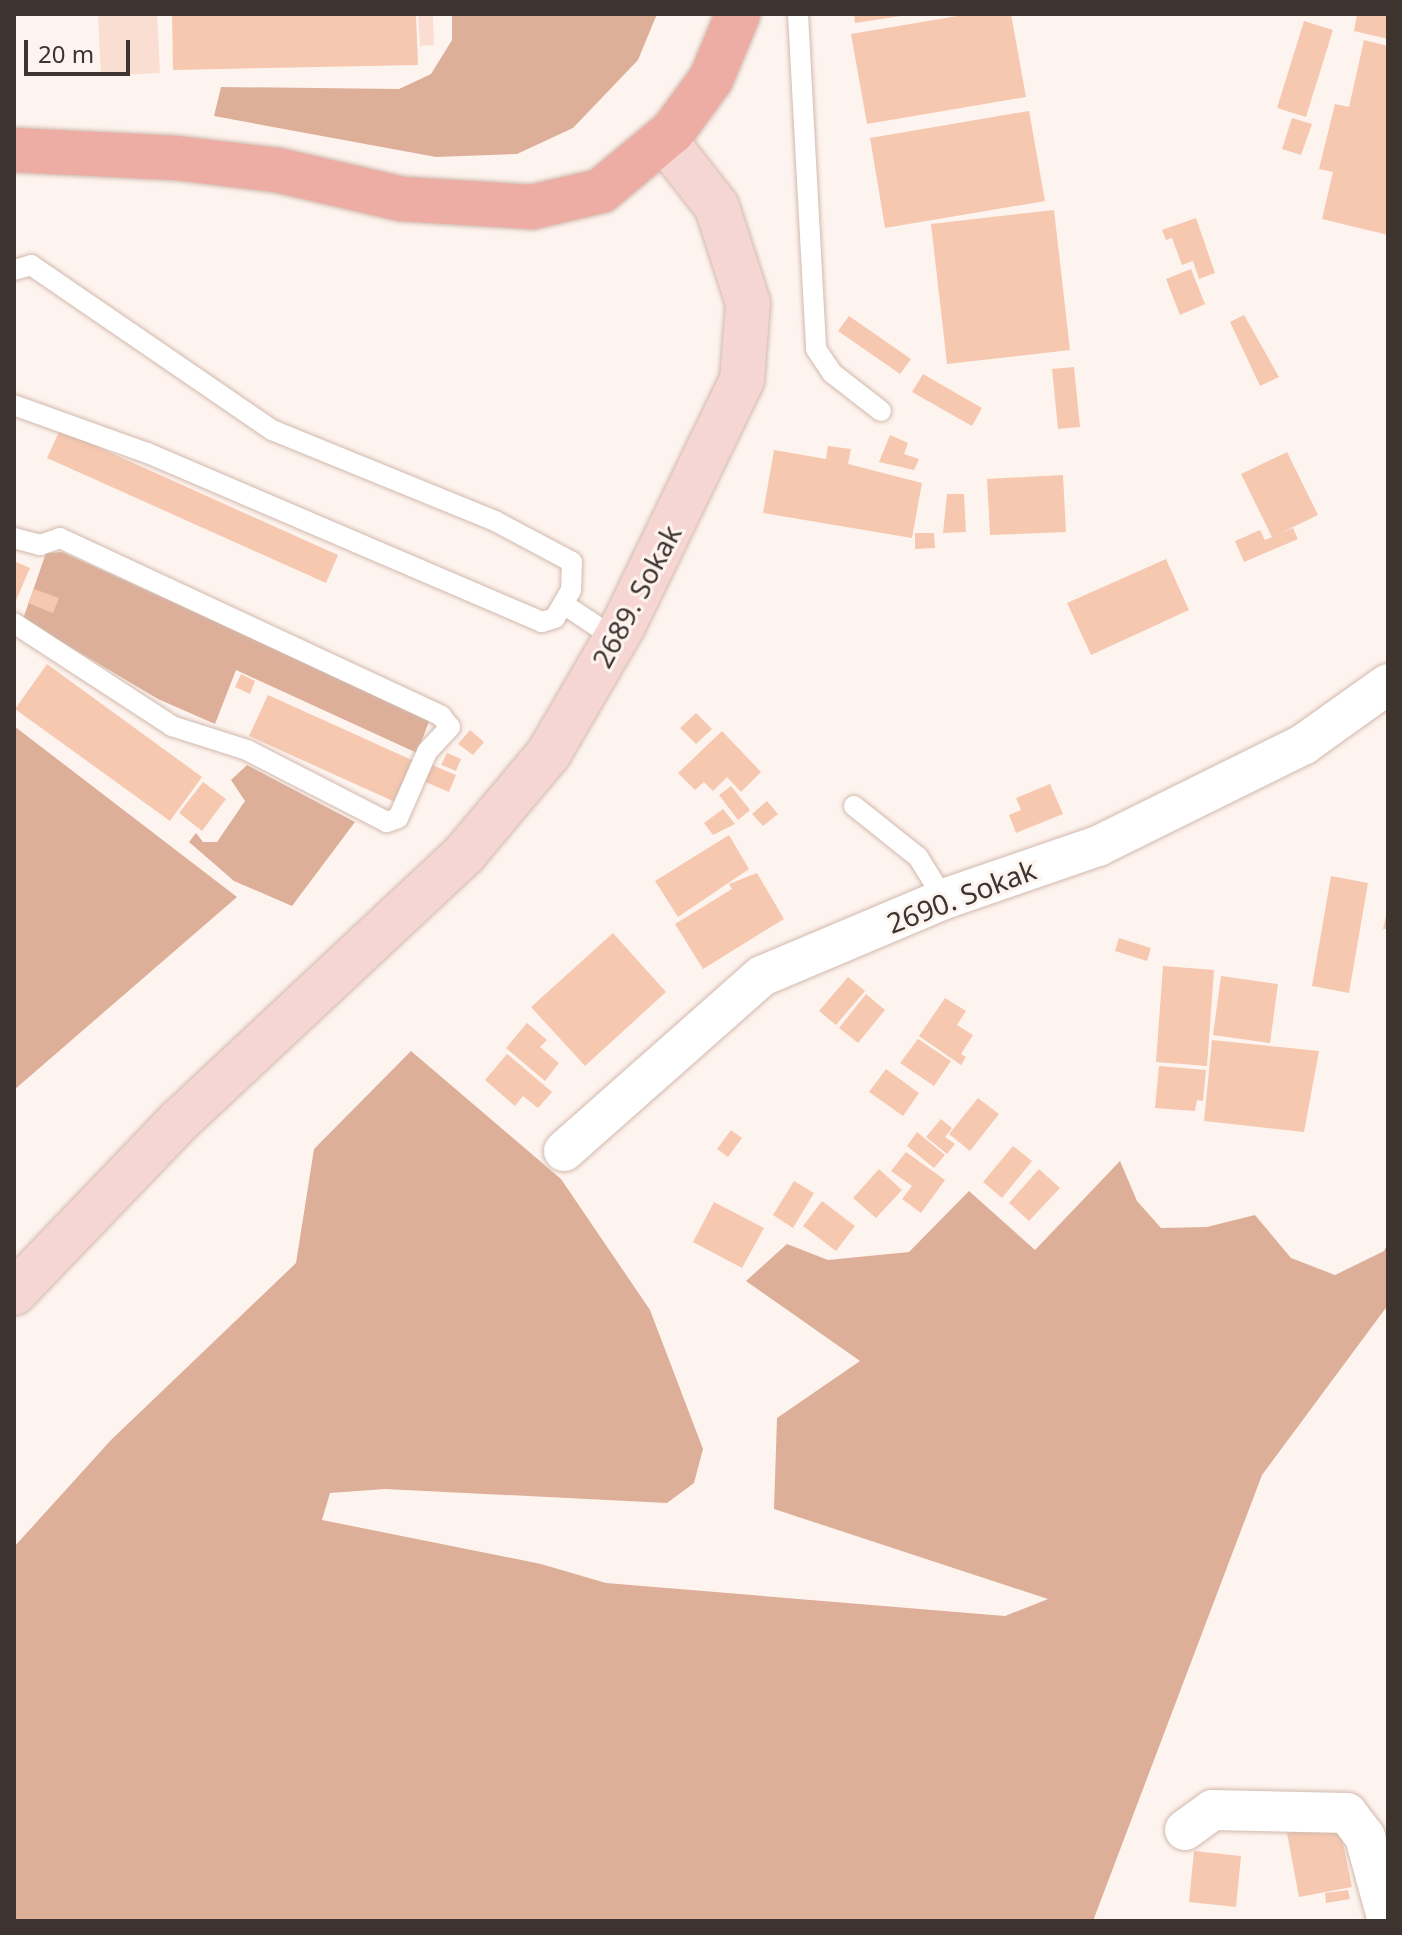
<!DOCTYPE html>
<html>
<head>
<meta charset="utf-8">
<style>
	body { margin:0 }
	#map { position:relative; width:1402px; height:1935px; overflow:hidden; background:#fef4ef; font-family:"Noto Sans",sans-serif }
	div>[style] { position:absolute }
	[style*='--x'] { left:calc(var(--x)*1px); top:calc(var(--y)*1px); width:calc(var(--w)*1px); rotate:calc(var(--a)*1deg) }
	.green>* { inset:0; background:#f9ded1 }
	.forest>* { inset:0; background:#ddaf99 }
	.building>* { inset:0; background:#f6c8b0 }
	.roads { filter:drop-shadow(0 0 2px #d1b9ad) drop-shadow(0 0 2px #d1b9ad) }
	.service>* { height:20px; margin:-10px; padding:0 10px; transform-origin:10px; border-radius:10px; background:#fff }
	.minor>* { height:40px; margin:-20px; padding:0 20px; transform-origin:20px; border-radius:20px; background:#fff }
	.secondary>* { height:44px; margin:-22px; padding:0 22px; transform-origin:22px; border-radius:22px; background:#f6d6d2 }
	.primary>* { height:44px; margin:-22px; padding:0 22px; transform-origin:22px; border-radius:22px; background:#edada5 }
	span { translate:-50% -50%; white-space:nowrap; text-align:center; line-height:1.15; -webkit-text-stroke:6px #fef4ef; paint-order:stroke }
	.street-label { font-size:28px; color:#3d332f }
	.frame { position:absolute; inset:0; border:16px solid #3d332f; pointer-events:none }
	.scale { position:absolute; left:24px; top:40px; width:106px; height:36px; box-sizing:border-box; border:4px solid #3d332f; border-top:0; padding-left:10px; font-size:24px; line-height:28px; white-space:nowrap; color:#3d332f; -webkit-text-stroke:6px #fef4ef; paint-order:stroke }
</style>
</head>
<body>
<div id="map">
	<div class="green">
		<i style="clip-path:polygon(98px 14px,157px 14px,160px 73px,101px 76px)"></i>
		<i style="clip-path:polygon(418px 14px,433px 14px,434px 45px,420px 46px)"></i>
	</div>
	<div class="forest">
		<i style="clip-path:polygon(452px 14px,657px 14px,638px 60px,573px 128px,517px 154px,436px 157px,214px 116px,221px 87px,399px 89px,431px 74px,452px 40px)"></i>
		<i style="clip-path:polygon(62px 552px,430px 719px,417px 753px,236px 670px,215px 724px,158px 699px,23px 619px,46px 553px)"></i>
		<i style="clip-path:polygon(14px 726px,237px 897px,14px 1090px)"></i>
		<i style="clip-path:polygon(247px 765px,355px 822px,292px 906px,234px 881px,189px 842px,196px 833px,203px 842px,217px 842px,245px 801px,231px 780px)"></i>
		<i style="clip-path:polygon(411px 1051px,561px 1179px,650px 1310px,703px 1449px,694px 1483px,667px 1503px,385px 1489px,330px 1493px,322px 1520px,541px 1564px,606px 1583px,1005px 1616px,1048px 1599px,774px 1509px,777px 1418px,860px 1361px,746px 1281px,787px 1244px,828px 1260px,909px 1252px,969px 1191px,1035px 1250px,1120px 1161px,1137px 1201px,1161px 1228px,1207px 1227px,1255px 1215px,1291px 1258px,1335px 1275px,1384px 1251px,1388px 1243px,1388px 1305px,1262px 1475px,1093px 1921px,14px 1921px,14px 1547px,111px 1440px,296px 1263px,314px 1149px)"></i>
	</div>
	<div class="building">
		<i style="clip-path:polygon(172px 14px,416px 14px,418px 65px,173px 70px)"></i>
		<i style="clip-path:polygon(854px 14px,901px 14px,901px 16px,855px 23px)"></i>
		<i style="clip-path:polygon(969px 14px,1011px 14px,1026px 97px,867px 124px,851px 34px)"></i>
		<i style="clip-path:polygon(1357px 14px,1388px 14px,1388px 39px,1354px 31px)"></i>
		<i style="clip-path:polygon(1304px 21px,1333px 30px,1306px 117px,1277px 108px)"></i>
		<i style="clip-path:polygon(1364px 40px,1388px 46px,1388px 235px,1322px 219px,1333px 172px,1319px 169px,1335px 104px,1349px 107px)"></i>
		<i style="clip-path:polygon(1029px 111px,1045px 201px,885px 228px,870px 138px)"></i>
		<i style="clip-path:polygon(1292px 118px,1312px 124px,1301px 155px,1282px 149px)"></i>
		<i style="clip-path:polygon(1054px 210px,1070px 350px,947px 364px,931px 224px)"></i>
		<i style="clip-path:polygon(1196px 218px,1215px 273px,1199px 279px,1193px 261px,1182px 265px,1172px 238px,1166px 240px,1162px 230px)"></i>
		<i style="clip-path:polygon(1191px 269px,1205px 304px,1180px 315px,1166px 279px)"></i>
		<i style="clip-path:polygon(1244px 315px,1279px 377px,1260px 386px,1230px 322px)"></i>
		<i style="clip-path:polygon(849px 316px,911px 359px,900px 374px,838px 331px)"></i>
		<i style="clip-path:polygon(1074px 367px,1080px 427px,1058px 429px,1052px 369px)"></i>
		<i style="clip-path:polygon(923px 374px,982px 408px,972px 426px,912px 392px)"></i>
		<i style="clip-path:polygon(60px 430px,338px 555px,326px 583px,47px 458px)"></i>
		<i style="clip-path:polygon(890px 435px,908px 443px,904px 454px,919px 459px,914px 470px,879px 462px)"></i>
		<i style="clip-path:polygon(828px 446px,851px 449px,848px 464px,922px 483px,912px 538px,763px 513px,774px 450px,826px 459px)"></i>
		<i style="clip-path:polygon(1287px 452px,1318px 515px,1281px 533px,1293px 528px,1298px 539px,1244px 562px,1235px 541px,1260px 530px,1265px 540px,1272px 537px,1241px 474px)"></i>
		<i style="clip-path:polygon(1063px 475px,1066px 532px,990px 535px,987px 479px)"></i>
		<i style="clip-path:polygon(947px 494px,964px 494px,966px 532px,943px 533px)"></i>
		<i style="clip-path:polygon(915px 533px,934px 533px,935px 548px,915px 549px)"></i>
		<i style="clip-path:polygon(1166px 559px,1189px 610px,1091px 655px,1067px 603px)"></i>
		<i style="clip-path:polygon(14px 561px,30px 568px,14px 605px)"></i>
		<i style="clip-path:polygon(34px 589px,59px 598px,53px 613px,28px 603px)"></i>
		<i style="clip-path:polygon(47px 664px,202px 777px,170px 821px,15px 709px)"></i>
		<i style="clip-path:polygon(241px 674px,255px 681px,250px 694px,235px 687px)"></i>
		<i style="clip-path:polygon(268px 695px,414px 761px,395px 802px,249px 736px)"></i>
		<i style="clip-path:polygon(696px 713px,712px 729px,696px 744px,680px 728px)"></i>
		<i style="clip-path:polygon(470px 730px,484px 742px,473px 755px,458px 744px)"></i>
		<i style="clip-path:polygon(722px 731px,761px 772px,741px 792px,727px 777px,713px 791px,704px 782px,695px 790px,678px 773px)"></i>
		<i style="clip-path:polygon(447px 753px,461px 759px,456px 771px,441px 765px)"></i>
		<i style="clip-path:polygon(430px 764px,456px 775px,449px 792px,423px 781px)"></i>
		<i style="clip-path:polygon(203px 782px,226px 799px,202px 831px,179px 813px)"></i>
		<i style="clip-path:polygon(1050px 784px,1063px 814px,1016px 833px,1009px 815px,1021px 810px,1016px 798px)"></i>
		<i style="clip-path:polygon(731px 786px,750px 810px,738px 820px,719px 795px)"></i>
		<i style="clip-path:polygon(767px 801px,778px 814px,763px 826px,752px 814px)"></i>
		<i style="clip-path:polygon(723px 809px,735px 824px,713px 835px,704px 823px)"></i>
		<i style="clip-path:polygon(729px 835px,749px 869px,678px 917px,655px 881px)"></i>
		<i style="clip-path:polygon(757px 873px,784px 919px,703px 969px,675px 924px,732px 889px,729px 884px)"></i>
		<i style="clip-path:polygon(1331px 876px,1368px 883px,1349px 993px,1312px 986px)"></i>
		<i style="clip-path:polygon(1388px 907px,1388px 929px,1383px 929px)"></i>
		<i style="clip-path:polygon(613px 933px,666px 992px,585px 1066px,531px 1007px)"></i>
		<i style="clip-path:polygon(1119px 938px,1151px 948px,1147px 961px,1115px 951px)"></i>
		<i style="clip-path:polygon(1163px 966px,1214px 970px,1207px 1066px,1156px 1062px)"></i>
		<i style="clip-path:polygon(1221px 976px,1278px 984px,1270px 1043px,1213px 1035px)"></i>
		<i style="clip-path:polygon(848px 977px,865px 991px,836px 1025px,819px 1011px)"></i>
		<i style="clip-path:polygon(866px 994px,885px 1010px,858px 1043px,839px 1028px)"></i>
		<i style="clip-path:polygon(945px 998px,966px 1011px,957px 1025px,973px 1035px,961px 1054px,966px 1057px,961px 1065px,919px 1036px)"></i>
		<i style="clip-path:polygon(527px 1023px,547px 1040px,540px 1047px,559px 1063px,545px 1081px,506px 1048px)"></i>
		<i style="clip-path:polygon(918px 1039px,951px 1061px,934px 1086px,900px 1063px)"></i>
		<i style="clip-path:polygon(1212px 1040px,1319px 1051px,1304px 1132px,1204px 1121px)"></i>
		<i style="clip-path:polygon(507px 1054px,552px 1092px,538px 1108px,523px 1096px,515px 1106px,485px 1080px)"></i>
		<i style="clip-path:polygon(1159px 1066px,1206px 1070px,1203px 1101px,1197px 1100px,1195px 1111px,1155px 1108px)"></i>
		<i style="clip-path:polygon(886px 1069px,919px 1093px,903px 1116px,869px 1092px)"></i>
		<i style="clip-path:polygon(978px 1098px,999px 1114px,970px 1151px,949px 1134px)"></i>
		<i style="clip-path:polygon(941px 1119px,952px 1128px,945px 1137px,955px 1144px,947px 1154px,926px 1137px)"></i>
		<i style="clip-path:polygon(731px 1130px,742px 1138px,728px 1157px,717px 1149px)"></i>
		<i style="clip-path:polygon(917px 1132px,945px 1155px,934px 1168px,907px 1146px)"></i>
		<i style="clip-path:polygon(1013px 1146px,1032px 1161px,1002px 1198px,983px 1182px)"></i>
		<i style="clip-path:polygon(906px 1152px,945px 1180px,921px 1213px,902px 1199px,912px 1186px,891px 1171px)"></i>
		<i style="clip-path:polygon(879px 1169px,902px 1190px,876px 1218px,853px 1198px)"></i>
		<i style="clip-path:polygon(1039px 1169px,1060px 1188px,1029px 1221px,1009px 1203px)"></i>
		<i style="clip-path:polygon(794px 1181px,814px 1193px,793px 1228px,773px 1215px)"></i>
		<i style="clip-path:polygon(822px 1201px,855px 1226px,836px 1251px,803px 1226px)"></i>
		<i style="clip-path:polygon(714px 1202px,764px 1228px,742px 1268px,693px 1242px)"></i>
		<i style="clip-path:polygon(1339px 1823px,1352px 1887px,1299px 1897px,1287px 1833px)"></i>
		<i style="clip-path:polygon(1194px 1851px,1241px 1856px,1236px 1907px,1189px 1902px)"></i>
		<i style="clip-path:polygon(1348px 1890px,1350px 1899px,1326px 1903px,1325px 1893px)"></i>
	</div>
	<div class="roads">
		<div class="service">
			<i style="--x:798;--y:14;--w:335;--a:86.9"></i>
			<i style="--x:816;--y:349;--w:29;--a:56"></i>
			<i style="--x:832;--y:373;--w:62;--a:37.8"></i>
			<i style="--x:14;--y:270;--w:18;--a:-16"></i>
			<i style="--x:31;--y:265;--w:292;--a:34.4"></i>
			<i style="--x:272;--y:430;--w:241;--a:22.2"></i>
			<i style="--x:495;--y:521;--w:87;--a:28"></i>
			<i style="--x:572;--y:562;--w:28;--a:92"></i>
			<i style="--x:571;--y:590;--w:32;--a:120"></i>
			<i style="--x:555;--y:618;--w:14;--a:163"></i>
			<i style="--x:542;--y:622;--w:430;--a:-156.8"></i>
			<i style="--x:147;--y:453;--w:141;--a:-160.2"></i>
			<i style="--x:14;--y:538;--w:27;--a:15"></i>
			<i style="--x:40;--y:545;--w:21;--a:-19"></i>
			<i style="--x:60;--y:538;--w:421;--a:25"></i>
			<i style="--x:441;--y:716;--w:14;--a:51"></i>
			<i style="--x:450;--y:727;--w:34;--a:133"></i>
			<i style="--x:427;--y:752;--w:72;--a:113.7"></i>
			<i style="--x:398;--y:818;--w:12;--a:160"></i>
			<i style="--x:387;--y:822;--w:157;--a:-152.8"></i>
			<i style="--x:247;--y:750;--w:79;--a:-162.3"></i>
			<i style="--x:172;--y:726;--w:189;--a:-146.9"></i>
			<i style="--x:565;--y:605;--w:61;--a:33.7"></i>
			<i style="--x:854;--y:806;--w:82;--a:38.6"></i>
			<i style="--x:918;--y:857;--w:49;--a:58.2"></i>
		</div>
		<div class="minor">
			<i style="--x:564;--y:1151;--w:264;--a:-41.5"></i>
			<i style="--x:762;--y:976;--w:198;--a:-22.9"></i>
			<i style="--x:944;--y:899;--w:163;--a:-19"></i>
			<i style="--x:1098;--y:846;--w:230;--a:-26.3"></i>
			<i style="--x:1304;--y:744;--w:103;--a:-35.5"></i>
			<i style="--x:1185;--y:1830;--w:34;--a:-36"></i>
			<i style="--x:1213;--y:1810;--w:134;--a:1.3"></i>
			<i style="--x:1347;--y:1813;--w:30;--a:53"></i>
			<i style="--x:1365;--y:1837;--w:87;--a:74.7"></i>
		</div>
		<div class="secondary">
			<i style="--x:14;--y:1293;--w:238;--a:-46.2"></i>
			<i style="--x:179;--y:1121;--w:393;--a:-43.1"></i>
			<i style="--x:466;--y:852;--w:129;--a:-50"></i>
			<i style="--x:549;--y:753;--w:147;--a:-59.8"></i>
			<i style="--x:623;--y:626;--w:273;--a:-64.2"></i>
			<i style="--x:742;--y:380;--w:77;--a:-85.5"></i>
			<i style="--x:748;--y:303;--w:101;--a:-107.9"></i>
			<i style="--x:717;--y:207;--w:86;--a:-127.9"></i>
		</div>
		<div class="primary">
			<i style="--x:14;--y:150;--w:162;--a:2.8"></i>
			<i style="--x:176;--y:158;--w:102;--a:6.8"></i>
			<i style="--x:277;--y:170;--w:128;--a:13.1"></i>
			<i style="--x:402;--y:199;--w:130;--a:3.5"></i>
			<i style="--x:532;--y:207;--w:71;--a:-13.1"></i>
			<i style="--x:601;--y:191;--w:94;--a:-39.8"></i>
			<i style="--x:673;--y:131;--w:64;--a:-53.8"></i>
			<i style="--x:711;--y:79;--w:70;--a:-67.4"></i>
		</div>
	</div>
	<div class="street-label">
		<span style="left:636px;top:596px;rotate:-62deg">2689. Sokak</span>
		<span style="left:961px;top:896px;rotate:-21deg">2690. Sokak</span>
	</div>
	<div class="frame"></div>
	<div class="scale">20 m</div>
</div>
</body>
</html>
